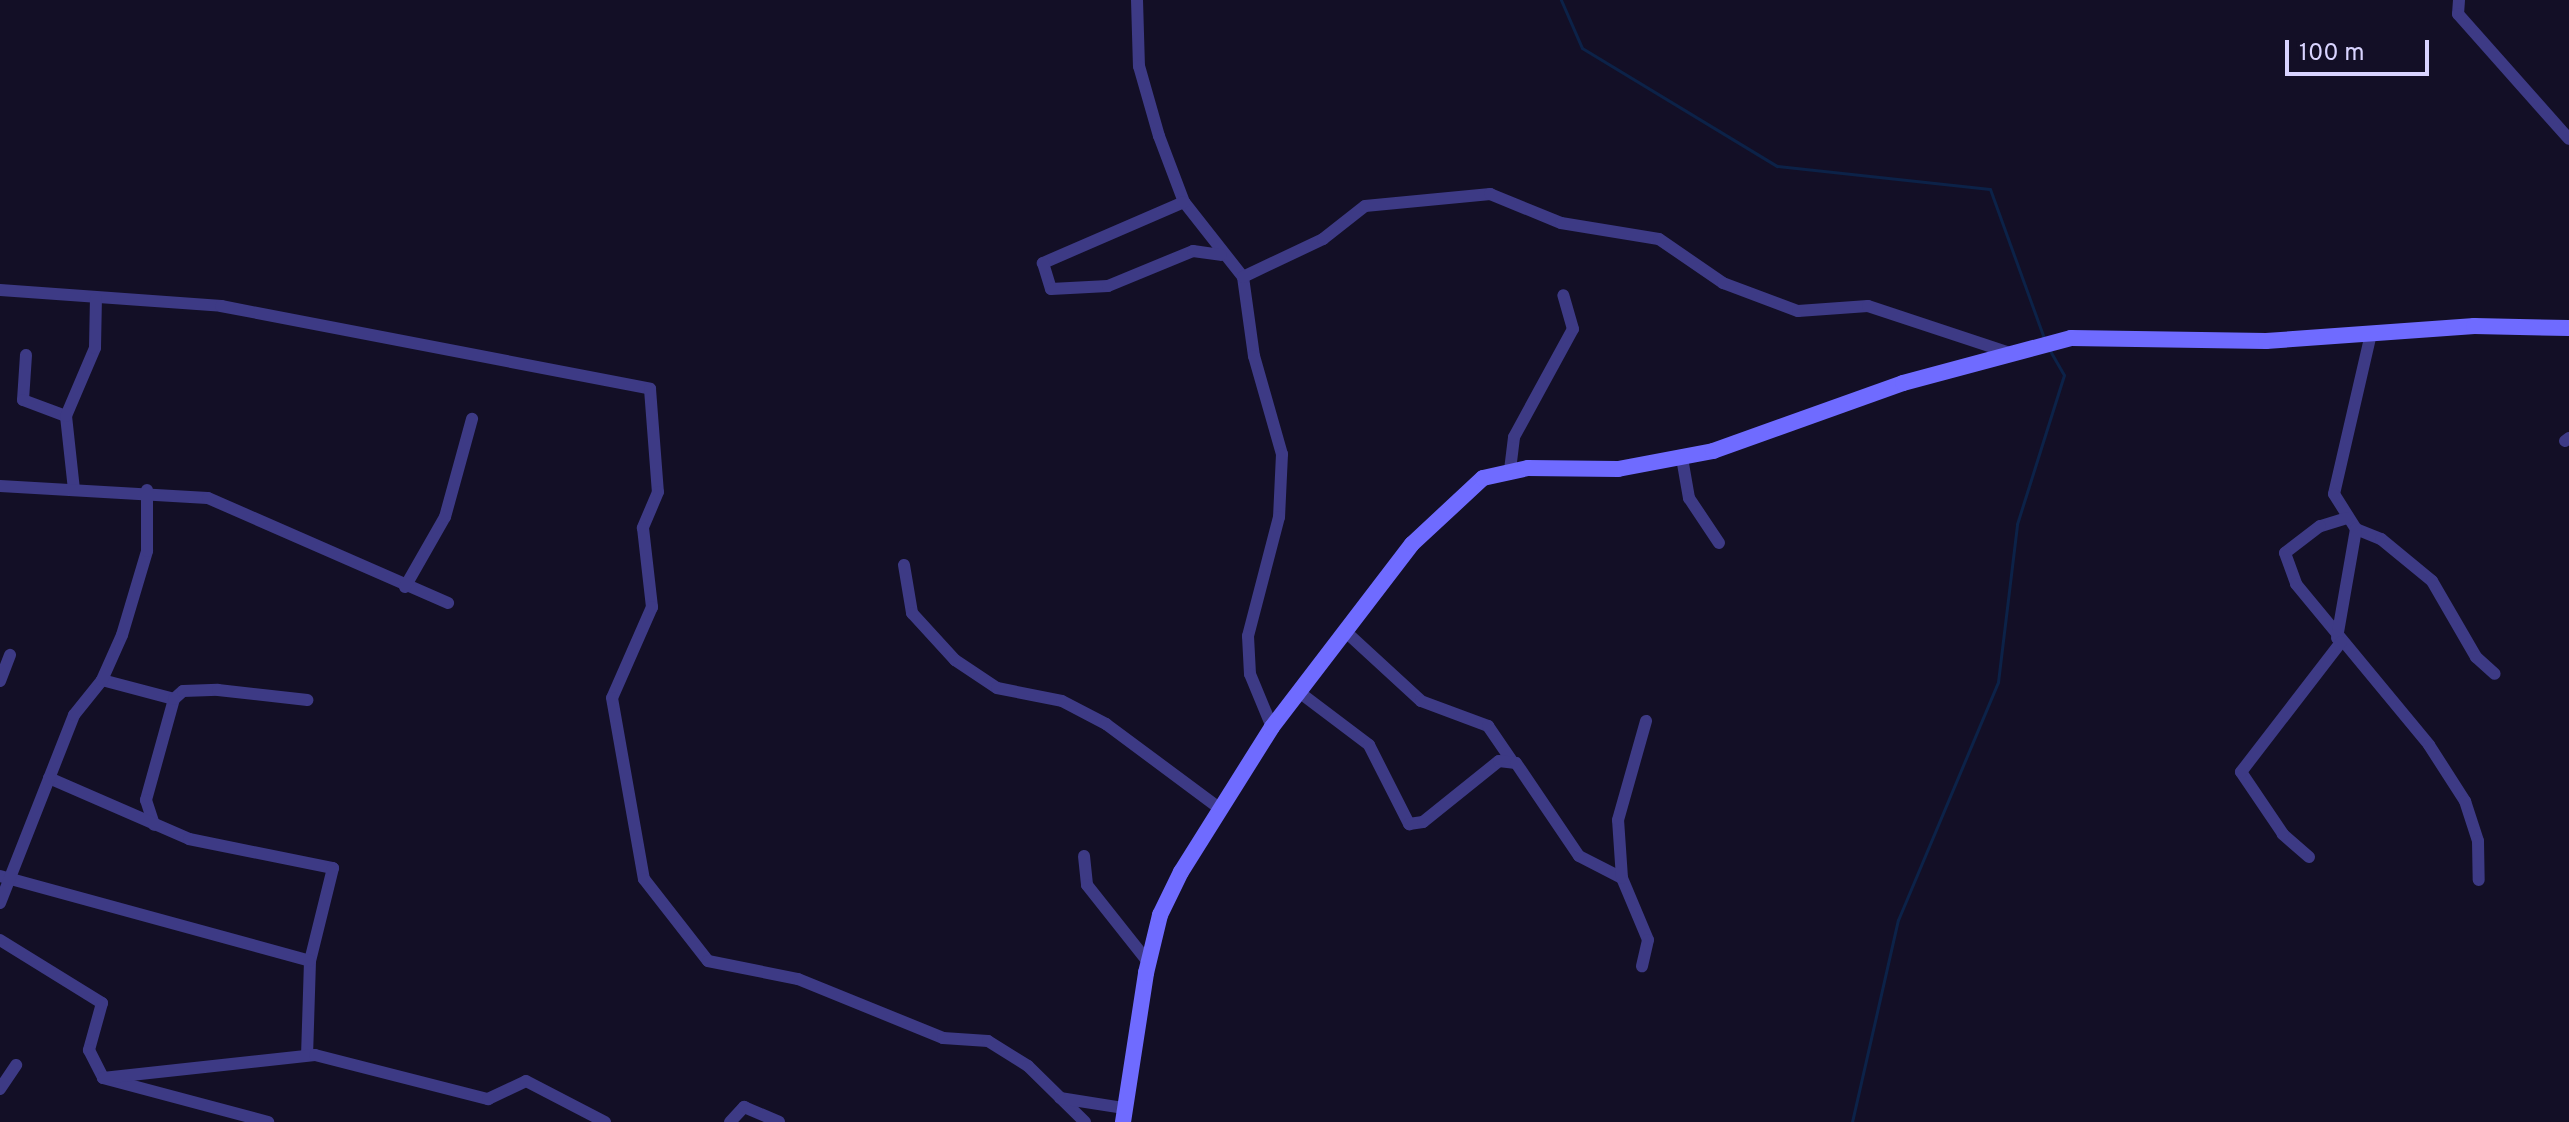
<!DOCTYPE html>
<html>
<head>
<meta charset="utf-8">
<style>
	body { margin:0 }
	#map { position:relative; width:2569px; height:1122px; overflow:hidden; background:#130f26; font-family:Overpass,sans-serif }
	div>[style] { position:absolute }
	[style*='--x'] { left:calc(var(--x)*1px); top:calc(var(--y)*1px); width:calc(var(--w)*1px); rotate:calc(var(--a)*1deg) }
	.stream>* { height:3px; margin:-1.5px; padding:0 1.5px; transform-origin:1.5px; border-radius:1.5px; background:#0c2248 }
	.street>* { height:12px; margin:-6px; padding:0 6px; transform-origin:6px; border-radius:6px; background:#3d3a85 }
	.secondary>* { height:16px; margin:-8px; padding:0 8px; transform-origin:8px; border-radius:8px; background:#6f6bff }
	span { translate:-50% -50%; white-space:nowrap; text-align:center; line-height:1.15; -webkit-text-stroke:6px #130f26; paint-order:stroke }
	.scale { position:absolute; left:2285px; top:40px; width:144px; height:36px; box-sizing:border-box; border:4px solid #d9d4ff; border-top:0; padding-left:10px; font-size:24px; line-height:28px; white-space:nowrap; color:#d9d4ff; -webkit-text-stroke:6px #130f26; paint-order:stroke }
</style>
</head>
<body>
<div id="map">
	<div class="stream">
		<i style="--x:1561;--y:0;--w:52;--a:66.4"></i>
		<i style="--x:1582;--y:48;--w:228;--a:31.2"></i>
		<i style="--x:1777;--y:166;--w:214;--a:6.2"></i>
		<i style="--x:1990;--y:189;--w:162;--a:70.1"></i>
		<i style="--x:1852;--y:1122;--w:207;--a:-77.2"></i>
		<i style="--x:1898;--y:920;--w:258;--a:-67.2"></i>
		<i style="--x:1998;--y:682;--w:159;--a:-83.1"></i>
		<i style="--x:2017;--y:524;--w:156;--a:-72.5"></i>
		<i style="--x:2064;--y:375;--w:28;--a:-120"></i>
	</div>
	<div class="street">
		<i style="--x:1137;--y:0;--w:66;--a:88.3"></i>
		<i style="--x:1139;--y:66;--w:73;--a:74.1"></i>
		<i style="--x:1159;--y:136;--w:71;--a:69.3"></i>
		<i style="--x:1184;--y:202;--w:95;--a:51.8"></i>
		<i style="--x:1243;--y:277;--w:80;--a:82.1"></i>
		<i style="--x:1254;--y:356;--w:102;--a:74.1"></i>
		<i style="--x:1282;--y:454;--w:63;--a:92.7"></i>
		<i style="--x:1279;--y:517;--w:123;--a:104.6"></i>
		<i style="--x:1248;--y:636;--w:38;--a:87"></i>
		<i style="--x:1250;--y:674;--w:57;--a:67.5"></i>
		<i style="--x:2459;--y:0;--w:14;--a:94"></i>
		<i style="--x:2458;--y:14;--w:167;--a:48.4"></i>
		<i style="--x:1184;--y:202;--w:154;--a:156.6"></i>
		<i style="--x:1043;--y:263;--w:27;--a:73"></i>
		<i style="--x:1051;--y:289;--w:57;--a:-3"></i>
		<i style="--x:1108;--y:286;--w:92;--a:-22.4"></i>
		<i style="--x:1193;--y:251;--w:28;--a:8"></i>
		<i style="--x:1243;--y:277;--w:89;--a:-25.4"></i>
		<i style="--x:1323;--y:239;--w:53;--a:-38.2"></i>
		<i style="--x:1365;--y:206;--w:126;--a:-5.5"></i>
		<i style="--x:1490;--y:194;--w:77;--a:22.2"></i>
		<i style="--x:1561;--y:223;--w:99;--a:9.3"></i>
		<i style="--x:1659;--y:239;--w:78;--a:34.5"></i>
		<i style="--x:1723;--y:283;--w:80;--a:20.5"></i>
		<i style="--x:1798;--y:311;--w:70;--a:-4.1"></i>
		<i style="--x:1868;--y:306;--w:150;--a:18.3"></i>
		<i style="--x:0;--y:290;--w:222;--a:4.1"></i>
		<i style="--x:221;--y:306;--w:437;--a:10.9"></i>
		<i style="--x:650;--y:389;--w:103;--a:85.6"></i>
		<i style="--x:658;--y:492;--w:39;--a:113"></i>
		<i style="--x:643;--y:528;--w:80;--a:83.5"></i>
		<i style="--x:652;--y:607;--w:99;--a:113.7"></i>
		<i style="--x:612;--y:698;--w:184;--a:80"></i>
		<i style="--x:644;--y:879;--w:104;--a:52"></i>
		<i style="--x:708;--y:961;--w:92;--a:11.3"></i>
		<i style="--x:798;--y:979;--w:157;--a:22.1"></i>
		<i style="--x:943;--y:1038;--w:45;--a:3.8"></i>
		<i style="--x:988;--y:1041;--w:47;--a:32"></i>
		<i style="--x:1028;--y:1066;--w:80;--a:44.5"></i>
		<i style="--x:2370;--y:338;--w:160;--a:103"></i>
		<i style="--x:2334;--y:494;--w:41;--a:57.8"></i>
		<i style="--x:2356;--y:529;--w:27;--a:22"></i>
		<i style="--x:2381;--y:539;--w:66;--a:39.5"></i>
		<i style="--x:2432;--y:581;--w:88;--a:59.9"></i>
		<i style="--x:2476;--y:657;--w:25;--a:42"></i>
		<i style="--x:26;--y:355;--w:45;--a:93.8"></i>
		<i style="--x:23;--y:400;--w:46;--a:20.4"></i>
		<i style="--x:66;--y:416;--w:74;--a:83.8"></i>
		<i style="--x:66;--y:416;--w:74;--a:-66.9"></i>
		<i style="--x:95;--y:348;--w:50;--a:-88.9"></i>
		<i style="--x:2565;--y:441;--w:5;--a:-37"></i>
		<i style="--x:1682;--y:458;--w:41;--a:80.1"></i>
		<i style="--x:1689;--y:498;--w:54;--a:56.3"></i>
		<i style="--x:1510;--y:470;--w:33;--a:-83"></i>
		<i style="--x:1514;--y:437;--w:123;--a:-61.4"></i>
		<i style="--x:1573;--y:329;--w:35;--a:-106"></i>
		<i style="--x:0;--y:486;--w:208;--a:3.3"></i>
		<i style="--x:208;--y:498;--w:262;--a:23.6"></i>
		<i style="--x:2347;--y:518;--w:28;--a:163"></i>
		<i style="--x:2320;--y:526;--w:44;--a:142.4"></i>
		<i style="--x:2285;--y:553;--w:33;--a:70"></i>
		<i style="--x:2296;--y:584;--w:209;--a:50.4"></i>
		<i style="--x:2429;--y:745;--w:67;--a:57.3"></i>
		<i style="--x:2465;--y:801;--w:42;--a:72"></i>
		<i style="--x:2478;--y:841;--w:39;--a:89"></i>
		<i style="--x:904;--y:565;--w:49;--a:80.5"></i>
		<i style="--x:912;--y:613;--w:64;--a:47.5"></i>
		<i style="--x:955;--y:660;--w:50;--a:33.7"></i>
		<i style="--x:997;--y:688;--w:66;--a:11.3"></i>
		<i style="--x:1062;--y:701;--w:50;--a:27.6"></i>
		<i style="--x:1106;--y:724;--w:141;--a:36.6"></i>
		<i style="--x:405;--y:587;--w:81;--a:-60.3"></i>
		<i style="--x:445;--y:517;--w:102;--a:-74.6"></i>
		<i style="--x:1346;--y:632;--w:102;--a:42.6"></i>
		<i style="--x:1421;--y:701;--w:72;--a:20.5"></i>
		<i style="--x:1488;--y:726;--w:42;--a:55.6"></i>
		<i style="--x:2337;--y:638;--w:111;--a:-80.1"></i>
		<i style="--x:102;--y:680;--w:74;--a:14.8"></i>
		<i style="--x:174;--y:699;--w:105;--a:105.5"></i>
		<i style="--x:146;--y:800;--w:26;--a:72"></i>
		<i style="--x:0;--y:681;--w:28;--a:-69"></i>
		<i style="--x:1299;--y:692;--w:88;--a:37.1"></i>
		<i style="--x:1369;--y:745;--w:89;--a:63.1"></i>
		<i style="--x:1409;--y:824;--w:14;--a:-8"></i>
		<i style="--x:1423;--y:822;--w:97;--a:-38.8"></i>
		<i style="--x:1499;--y:761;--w:17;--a:7"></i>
		<i style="--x:1516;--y:763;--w:112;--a:55.9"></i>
		<i style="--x:1579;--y:856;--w:48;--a:27.1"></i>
		<i style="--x:1622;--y:878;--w:67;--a:67.2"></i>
		<i style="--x:1648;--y:940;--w:27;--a:103"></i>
		<i style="--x:174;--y:699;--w:12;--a:-42"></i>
		<i style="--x:183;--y:691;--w:35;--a:-2"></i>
		<i style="--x:218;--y:690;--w:90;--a:6.4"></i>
		<i style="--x:49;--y:778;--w:153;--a:23.5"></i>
		<i style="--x:189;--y:839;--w:147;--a:11.4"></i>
		<i style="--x:333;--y:868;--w:96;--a:103.9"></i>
		<i style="--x:310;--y:961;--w:94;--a:91.8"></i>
		<i style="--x:1084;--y:856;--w:29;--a:84"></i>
		<i style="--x:1087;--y:885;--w:98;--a:51.6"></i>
		<i style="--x:2309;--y:857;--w:35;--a:-139"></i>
		<i style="--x:2283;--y:834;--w:75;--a:-124.1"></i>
		<i style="--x:2241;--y:772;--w:164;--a:-52.4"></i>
		<i style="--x:0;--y:876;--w:321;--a:15.3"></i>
		<i style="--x:1622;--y:878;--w:58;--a:-93.9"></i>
		<i style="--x:1618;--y:820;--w:103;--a:-74.2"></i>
		<i style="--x:0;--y:903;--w:202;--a:-68.5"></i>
		<i style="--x:74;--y:715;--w:45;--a:-51.3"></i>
		<i style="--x:102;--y:680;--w:49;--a:-66"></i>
		<i style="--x:122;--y:635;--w:88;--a:-73.4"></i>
		<i style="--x:147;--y:551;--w:61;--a:-90"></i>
		<i style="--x:0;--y:940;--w:120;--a:31.7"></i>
		<i style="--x:102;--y:1003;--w:49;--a:105.5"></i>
		<i style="--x:89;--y:1050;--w:31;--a:63"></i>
		<i style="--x:103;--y:1078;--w:171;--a:14.9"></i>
		<i style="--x:103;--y:1078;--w:213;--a:-6.2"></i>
		<i style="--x:315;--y:1055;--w:179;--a:14.3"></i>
		<i style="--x:488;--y:1099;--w:42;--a:-25.3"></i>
		<i style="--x:526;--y:1081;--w:89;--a:27.4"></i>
		<i style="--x:0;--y:1089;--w:29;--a:-56"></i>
		<i style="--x:1060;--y:1098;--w:65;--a:8.9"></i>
		<i style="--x:730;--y:1122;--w:21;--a:-47"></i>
		<i style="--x:744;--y:1107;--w:38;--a:23"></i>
	</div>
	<div class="secondary">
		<i style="--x:1123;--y:1122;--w:151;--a:-81.2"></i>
		<i style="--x:1146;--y:973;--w:60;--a:-76.4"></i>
		<i style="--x:1160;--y:915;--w:48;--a:-64"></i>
		<i style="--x:1181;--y:872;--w:171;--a:-57.9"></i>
		<i style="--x:1272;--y:727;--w:230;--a:-52.6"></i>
		<i style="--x:1412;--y:544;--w:97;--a:-42.9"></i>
		<i style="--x:1483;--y:478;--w:46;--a:-12.5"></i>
		<i style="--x:1528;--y:468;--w:90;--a:0.6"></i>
		<i style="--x:1618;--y:469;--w:97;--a:-10.7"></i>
		<i style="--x:1713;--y:451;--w:202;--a:-19.7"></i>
		<i style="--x:1903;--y:383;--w:174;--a:-15"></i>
		<i style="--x:2071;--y:338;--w:195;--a:0.9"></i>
		<i style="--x:2266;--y:341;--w:209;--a:-4.1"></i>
		<i style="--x:2474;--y:326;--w:95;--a:1.2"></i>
	</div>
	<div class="scale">100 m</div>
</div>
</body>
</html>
